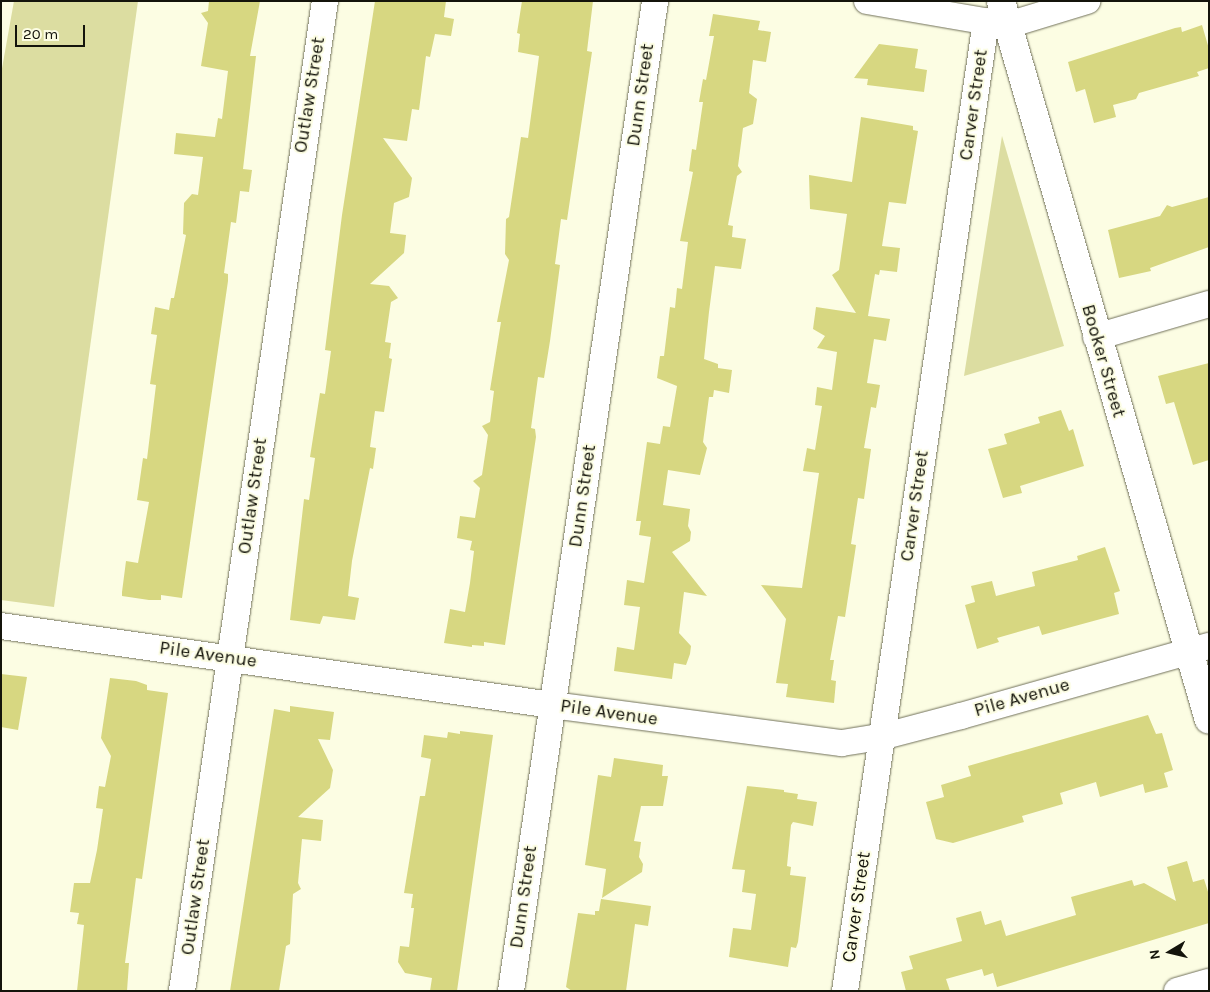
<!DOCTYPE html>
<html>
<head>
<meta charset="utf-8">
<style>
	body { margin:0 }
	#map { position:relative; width:1210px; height:992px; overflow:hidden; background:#fcfde3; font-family:Karla,sans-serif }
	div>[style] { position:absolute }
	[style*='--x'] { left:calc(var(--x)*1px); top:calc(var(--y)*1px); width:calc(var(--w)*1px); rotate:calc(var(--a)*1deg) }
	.green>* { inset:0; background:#dcdda1 }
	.building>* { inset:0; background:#d7d781 }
	.roads { filter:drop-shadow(0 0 1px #71715b) drop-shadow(0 0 1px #71715b) }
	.minor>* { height:26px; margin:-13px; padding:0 13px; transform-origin:13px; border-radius:13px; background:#fff }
	.tertiary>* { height:28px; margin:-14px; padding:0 14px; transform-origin:14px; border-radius:14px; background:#fff }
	span { translate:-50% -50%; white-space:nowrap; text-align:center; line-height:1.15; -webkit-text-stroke:4px #fcfde3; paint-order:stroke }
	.street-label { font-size:19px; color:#14140b }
	.frame { position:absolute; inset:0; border:2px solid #14140b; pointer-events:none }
	.north { position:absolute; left:1145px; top:927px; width:50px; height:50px; -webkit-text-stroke:4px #fcfde3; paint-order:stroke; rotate:261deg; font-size:14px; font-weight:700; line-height:20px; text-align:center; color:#14140b }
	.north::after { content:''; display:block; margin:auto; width:18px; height:22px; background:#14140b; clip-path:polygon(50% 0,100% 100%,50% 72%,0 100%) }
	.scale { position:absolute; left:15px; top:25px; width:70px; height:22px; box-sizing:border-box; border:2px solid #14140b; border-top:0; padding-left:6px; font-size:15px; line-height:18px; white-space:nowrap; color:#14140b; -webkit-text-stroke:4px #fcfde3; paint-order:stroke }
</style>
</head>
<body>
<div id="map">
	<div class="green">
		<i style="clip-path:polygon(14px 1px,138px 1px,54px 607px,1px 600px,1px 74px)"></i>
		<i style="clip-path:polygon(1002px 136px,1064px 346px,964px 376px)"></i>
	</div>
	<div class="building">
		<i style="clip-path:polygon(209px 1px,260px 1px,250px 56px,256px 56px,243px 169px,252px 170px,249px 192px,240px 191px,236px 223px,231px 222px,224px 273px,228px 274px,228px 281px,182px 598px,161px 595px,161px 600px,149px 600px,122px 596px,122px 592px,126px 561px,138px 563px,149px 502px,137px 500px,143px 458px,147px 459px,156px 385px,150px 384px,157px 335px,151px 334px,155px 307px,169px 310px,171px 298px,174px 298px,186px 235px,183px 234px,184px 203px,192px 194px,198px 195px,203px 157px,174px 154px,176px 133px,215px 137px,218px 118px,222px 119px,228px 71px,201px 66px,208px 23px,201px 13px,208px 11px)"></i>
		<i style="clip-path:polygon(375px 1px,446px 1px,444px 17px,454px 19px,451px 36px,435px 34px,430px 57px,426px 56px,419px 110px,412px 109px,407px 141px,383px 138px,412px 178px,409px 197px,394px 203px,390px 233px,406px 235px,404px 253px,370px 284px,389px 286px,398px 298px,391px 302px,385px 342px,391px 343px,389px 358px,392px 359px,384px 412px,375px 411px,370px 447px,376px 448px,373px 469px,370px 468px,352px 561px,348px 596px,359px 598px,355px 620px,323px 616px,320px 624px,290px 620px,304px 499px,309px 500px,315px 458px,310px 457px,320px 393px,325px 394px,331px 351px,325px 350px,342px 215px)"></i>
		<i style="clip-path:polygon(522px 1px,593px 1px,587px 51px,592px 52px,567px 220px,561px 219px,555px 264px,560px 265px,550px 341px,544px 378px,538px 377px,531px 428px,535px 429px,536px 437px,505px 645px,484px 642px,484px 646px,472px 645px,472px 647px,444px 643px,450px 609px,465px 612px,470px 583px,474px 551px,470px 550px,472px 541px,457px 538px,460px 516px,475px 518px,480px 488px,473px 481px,482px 475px,488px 435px,482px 426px,490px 422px,494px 391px,490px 390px,501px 322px,497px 322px,509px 260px,505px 254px,506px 219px,509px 217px,521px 137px,528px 138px,538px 64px,539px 56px,518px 52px,520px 34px,517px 33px)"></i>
		<i style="clip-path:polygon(713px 14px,760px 21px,758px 30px,771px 32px,766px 62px,753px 60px,749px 93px,757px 99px,753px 124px,743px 128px,738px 166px,742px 172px,737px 176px,728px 225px,733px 226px,732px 237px,746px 239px,741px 269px,715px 266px,709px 312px,704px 359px,718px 364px,718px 368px,732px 370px,729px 393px,714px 390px,713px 397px,709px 397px,703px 442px,707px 448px,700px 475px,668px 470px,663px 505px,690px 509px,688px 526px,691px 532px,690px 541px,672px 552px,707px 596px,684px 592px,679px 633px,691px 646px,690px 654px,686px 665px,674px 663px,672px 679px,614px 671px,617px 647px,634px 650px,640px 607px,624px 605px,627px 580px,644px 583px,651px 537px,639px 535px,641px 521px,636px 521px,647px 442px,660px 444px,663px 426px,670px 427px,677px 386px,657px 378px,660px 356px,664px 356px,670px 307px,675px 308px,677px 288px,682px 289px,688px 242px,680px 241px,693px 172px,689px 171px,692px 149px,696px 150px,703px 102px,699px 102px,703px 79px,706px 80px,714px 36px,709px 36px)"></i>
		<i style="clip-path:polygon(1202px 25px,1209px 49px,1209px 68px,1197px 72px,1199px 76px,1139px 93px,1136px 99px,1113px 105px,1116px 117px,1094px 123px,1085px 89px,1076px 92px,1068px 62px,1175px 28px,1181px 27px,1182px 32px)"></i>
		<i style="clip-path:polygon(879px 44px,918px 49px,915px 68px,927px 70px,924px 92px,867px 85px,868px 79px,854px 78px)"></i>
		<i style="clip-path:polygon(861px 117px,913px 126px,913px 130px,918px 131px,906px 204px,889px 202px,882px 246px,900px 248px,897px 272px,880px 270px,879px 275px,875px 274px,868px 316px,890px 319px,886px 341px,874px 339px,867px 383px,880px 385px,876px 408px,871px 407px,864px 448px,871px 449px,864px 499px,858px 498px,851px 544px,856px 545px,855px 552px,845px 617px,838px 616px,830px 660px,834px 660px,831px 680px,836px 681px,834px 703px,786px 697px,788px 684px,776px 683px,786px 619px,761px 585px,802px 588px,819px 473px,803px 471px,807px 448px,815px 450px,822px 406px,815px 405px,817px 387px,832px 390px,837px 352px,817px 348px,825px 336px,813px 329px,816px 307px,856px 313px,832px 275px,839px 270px,847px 214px,810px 209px,809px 175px,852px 182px)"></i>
		<i style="clip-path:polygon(1209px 197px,1209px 247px,1150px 268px,1151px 271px,1119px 278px,1108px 230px,1160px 216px,1167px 205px,1172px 207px)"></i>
		<i style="clip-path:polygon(1209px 363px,1209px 460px,1193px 465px,1174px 402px,1166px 404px,1158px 376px)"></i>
		<i style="clip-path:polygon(1061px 410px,1069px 431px,1073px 429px,1084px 466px,1020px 486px,1022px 493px,1003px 498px,988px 449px,1007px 444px,1004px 434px,1040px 423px,1038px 417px)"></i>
		<i style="clip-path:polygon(1105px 547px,1120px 591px,1114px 593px,1119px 614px,1042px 635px,1039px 626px,997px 638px,999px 642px,977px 649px,965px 605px,975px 602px,971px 586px,992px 581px,996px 596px,1035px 586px,1032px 572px,1078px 560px,1077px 556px)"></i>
		<i style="clip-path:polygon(1px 674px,27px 677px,18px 730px,1px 727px)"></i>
		<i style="clip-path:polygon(110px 678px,136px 681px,147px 685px,147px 690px,168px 693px,142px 879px,136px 878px,125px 963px,129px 963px,127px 991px,77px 991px,84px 925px,77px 924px,79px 913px,70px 912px,74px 883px,90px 883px,97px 850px,103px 809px,96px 808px,99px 786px,105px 787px,111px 756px,101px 738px)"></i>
		<i style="clip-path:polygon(290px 706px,334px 712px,330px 740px,318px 739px,333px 770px,330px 788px,298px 817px,323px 820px,321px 841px,302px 839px,298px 883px,301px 889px,293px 894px,290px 944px,286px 946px,279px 991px,230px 991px,274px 709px,290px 712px)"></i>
		<i style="clip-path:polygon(1148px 715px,1156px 734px,1162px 733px,1173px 770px,1164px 773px,1168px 787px,1145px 793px,1143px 784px,1100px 797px,1096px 782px,1060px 793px,1063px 804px,1022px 816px,1024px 822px,953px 843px,936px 839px,926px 802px,944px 797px,941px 785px,971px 776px,968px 766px)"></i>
		<i style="clip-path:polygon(460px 731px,493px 735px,457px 991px,430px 991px,432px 978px,405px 973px,398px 962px,400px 946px,409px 947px,414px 908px,411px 908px,413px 894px,404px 893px,420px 796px,425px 796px,431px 759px,421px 757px,424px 735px,447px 738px,448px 732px,460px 734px)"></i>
		<i style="clip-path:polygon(614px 758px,663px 765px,662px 776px,668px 776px,663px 806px,641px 806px,634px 841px,641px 842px,639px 857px,643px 864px,642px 872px,602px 898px,606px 869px,585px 865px,598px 775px,611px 777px)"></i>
		<i style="clip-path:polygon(747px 786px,784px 790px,784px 792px,798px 794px,797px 799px,817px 802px,813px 826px,793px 822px,791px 825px,787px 866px,791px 867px,790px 875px,806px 877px,798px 942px,796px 948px,791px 947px,788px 967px,729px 957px,733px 928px,751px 930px,756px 894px,742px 892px,745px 870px,732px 869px)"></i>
		<i style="clip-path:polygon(1187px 861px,1193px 882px,1204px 879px,1209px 895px,1209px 923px,997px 987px,993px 973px,984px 976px,982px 969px,946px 979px,950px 991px,906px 991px,901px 972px,913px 969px,909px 956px,962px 941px,956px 918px,981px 911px,985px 925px,1001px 920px,1006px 936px,1076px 915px,1071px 897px,1132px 880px,1134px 886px,1144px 883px,1176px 901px,1167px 867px)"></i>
		<i style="clip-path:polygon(601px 899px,651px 906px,648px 926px,635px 924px,626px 991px,572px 991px,566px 987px,578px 913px,595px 915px,595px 911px,599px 911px)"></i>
	</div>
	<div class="roads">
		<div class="minor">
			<i style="--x:867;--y:1;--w:143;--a:9.7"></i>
			<i style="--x:1008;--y:25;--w:83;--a:-16.9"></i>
			<i style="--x:1096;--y:337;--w:118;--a:-16.3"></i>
			<i style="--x:1;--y:626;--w:557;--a:8.16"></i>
			<i style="--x:552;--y:705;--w:292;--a:7.5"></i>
			<i style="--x:842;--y:743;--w:39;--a:-9"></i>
			<i style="--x:881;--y:737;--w:83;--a:-14.7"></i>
			<i style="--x:961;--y:716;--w:258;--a:-15.8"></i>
			<i style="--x:182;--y:991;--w:1000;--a:-81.78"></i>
			<i style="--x:511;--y:991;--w:1000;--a:-81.72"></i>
			<i style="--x:845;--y:991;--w:980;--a:-81.73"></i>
			<i style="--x:1177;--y:991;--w:33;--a:-16"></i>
		</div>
		<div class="tertiary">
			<i style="--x:1001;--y:1;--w:748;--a:73.87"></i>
		</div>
	</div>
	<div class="street-label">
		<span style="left:310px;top:95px;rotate:-81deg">Outlaw Street</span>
		<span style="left:641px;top:95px;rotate:-82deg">Dunn Street</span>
		<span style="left:974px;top:105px;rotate:-82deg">Carver Street</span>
		<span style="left:1103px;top:361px;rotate:74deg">Booker Street</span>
		<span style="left:253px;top:496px;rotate:-82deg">Outlaw Street</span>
		<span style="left:583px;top:496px;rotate:-82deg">Dunn Street</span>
		<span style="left:915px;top:506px;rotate:-82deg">Carver Street</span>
		<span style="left:208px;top:655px;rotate:8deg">Pile Avenue</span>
		<span style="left:1022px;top:698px;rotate:-16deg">Pile Avenue</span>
		<span style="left:609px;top:713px;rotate:8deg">Pile Avenue</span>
		<span style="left:196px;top:897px;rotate:-82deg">Outlaw Street</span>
		<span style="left:524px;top:897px;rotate:-82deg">Dunn Street</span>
		<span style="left:857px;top:907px;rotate:-82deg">Carver Street</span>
	</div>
	<div class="frame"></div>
	<div class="north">N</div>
	<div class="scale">20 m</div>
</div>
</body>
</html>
